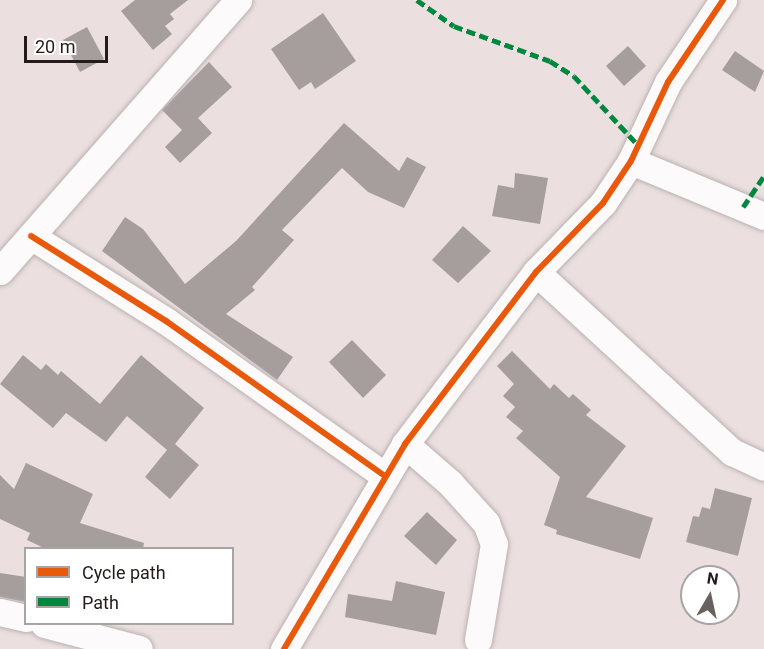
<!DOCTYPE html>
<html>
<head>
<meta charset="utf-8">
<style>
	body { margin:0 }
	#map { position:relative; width:764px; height:649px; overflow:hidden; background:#ebe0df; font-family:Roboto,sans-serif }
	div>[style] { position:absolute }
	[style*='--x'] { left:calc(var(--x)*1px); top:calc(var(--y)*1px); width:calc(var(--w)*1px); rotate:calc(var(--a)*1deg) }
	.building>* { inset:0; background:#a69e9d }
	.roads { filter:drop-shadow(0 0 2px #bab1b0) drop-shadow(0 0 2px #bab1b0) }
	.minor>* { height:27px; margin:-13.5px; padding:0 13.5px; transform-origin:13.5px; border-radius:13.5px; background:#fcfafa }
	.quiet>* { height:4.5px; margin-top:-2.25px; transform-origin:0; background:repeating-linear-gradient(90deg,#00873e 0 9px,transparent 0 13.5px) }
	.cycleway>* { height:6px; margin:-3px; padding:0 3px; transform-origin:3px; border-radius:3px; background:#e8590c }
	span { translate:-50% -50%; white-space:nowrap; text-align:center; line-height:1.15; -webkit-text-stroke:6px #fff; paint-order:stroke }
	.legend { position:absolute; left:24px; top:547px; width:210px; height:78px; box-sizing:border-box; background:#fff; border:2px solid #a7a4a3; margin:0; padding:8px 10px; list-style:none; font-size:18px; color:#231c1a }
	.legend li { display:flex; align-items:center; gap:12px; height:30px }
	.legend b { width:30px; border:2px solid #a7a4a3 }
	.north { position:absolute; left:680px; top:565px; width:60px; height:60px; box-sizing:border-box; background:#fff; border:2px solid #a7a4a3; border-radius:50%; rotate:9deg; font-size:16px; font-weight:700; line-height:24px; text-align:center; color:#231c1a }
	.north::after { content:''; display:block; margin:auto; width:21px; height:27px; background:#69615f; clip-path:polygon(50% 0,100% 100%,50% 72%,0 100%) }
	.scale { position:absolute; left:24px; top:36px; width:84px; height:27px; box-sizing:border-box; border:3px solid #231c1a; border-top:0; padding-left:8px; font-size:18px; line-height:21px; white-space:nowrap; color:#231c1a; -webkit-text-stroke:4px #fff; paint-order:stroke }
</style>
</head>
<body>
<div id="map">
	<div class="building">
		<i style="clip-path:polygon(135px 0,188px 0,170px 14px,174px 19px,165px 26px,172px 34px,153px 50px,121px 11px)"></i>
		<i style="clip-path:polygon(323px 13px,356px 61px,315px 89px,311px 82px,299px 90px,271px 49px)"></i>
		<i style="clip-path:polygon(87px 27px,104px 59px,80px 72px,63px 40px)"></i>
		<i style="clip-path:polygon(628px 46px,646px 66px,624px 86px,606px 66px)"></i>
		<i style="clip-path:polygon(735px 51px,764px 71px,755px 92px,722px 70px)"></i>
		<i style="clip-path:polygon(209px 62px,232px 87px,198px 118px,212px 133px,180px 163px,165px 147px,182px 130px,162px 110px)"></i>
		<i style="clip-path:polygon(344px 123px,399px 171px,407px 157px,426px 167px,404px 208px,368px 192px,342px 168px,282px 230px,294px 240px,252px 287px,255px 290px,226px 314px,293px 357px,277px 380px,102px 251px,125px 217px,143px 229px,185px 284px,236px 241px)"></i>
		<i style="clip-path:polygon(515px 173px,548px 178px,540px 224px,492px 216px,498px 185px,514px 188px)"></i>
		<i style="clip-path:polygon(463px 226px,491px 251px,458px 283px,432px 260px)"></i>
		<i style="clip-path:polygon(352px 340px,386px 375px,363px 398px,329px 362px)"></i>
		<i style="clip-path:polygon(512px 351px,550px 389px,554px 384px,569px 398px,573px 394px,591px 410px,586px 415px,626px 446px,586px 497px,653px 518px,640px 559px,556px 534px,557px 530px,544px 525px,560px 477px,516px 438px,523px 431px,506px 417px,515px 407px,503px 396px,514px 384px,497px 366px)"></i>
		<i style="clip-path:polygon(23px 355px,41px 370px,46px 364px,58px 375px,61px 371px,100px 404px,141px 355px,204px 408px,175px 444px,199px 465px,170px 499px,145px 477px,167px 450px,127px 416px,106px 442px,66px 413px,53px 428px,0 384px)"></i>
		<i style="clip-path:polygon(26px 463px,93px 494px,80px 523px,144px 543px,143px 549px,46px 549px,27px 540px,30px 533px,0 519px,0 475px,14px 489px)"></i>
		<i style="clip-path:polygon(715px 488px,752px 498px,738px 556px,686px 542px,693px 516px,699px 517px,702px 507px,710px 509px)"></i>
		<i style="clip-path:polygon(427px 512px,457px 540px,436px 565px,404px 536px)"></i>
		<i style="clip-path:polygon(0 573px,26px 577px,26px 602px,0 597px)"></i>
		<i style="clip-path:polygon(396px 581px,445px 592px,436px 635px,345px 617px,348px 594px,392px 601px)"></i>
	</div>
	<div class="roads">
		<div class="minor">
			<i style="--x:631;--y:161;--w:144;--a:22.5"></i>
			<i style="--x:31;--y:236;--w:160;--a:32.2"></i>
			<i style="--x:166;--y:321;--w:268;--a:35.3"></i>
			<i style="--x:0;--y:271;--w:361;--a:-48.7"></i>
			<i style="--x:536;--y:272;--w:266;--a:42.6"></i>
			<i style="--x:732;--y:452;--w:35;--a:25"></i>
			<i style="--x:405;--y:444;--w:60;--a:40.9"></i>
			<i style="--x:450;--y:483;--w:54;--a:48"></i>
			<i style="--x:486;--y:523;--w:22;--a:69"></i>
			<i style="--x:494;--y:544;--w:97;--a:99.5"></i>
			<i style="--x:0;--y:612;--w:27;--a:13"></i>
			<i style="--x:44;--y:624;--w:98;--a:14.7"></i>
			<i style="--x:284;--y:649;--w:238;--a:-59.4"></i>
			<i style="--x:405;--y:444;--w:216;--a:-52.7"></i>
			<i style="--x:536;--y:272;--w:96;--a:-45.8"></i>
			<i style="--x:603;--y:203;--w:50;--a:-56.3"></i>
			<i style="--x:631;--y:161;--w:87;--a:-64.9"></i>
			<i style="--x:668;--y:82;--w:99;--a:-56.1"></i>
		</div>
	</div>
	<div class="quiet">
		<i style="--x:417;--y:0;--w:45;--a:35.1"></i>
		<i style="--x:454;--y:26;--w:102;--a:20"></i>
		<i style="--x:550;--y:61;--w:28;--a:32"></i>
		<i style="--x:574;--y:76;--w:96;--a:47.1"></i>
		<i style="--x:743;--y:207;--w:37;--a:-56"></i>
	</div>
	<div class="cycleway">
		<i style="--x:31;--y:236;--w:160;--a:32.2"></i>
		<i style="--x:166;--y:321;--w:268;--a:35.3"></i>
		<i style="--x:284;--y:649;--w:238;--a:-59.4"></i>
		<i style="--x:405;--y:444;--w:216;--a:-52.7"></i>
		<i style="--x:536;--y:272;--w:96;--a:-45.8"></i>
		<i style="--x:603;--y:203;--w:50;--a:-56.3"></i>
		<i style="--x:631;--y:161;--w:87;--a:-64.9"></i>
		<i style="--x:668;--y:82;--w:99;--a:-56.1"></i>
	</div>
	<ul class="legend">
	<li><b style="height:8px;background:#e8590c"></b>Cycle path</li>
	<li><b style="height:8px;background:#00873e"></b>Path</li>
	</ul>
	<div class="north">N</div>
	<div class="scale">20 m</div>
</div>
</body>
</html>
